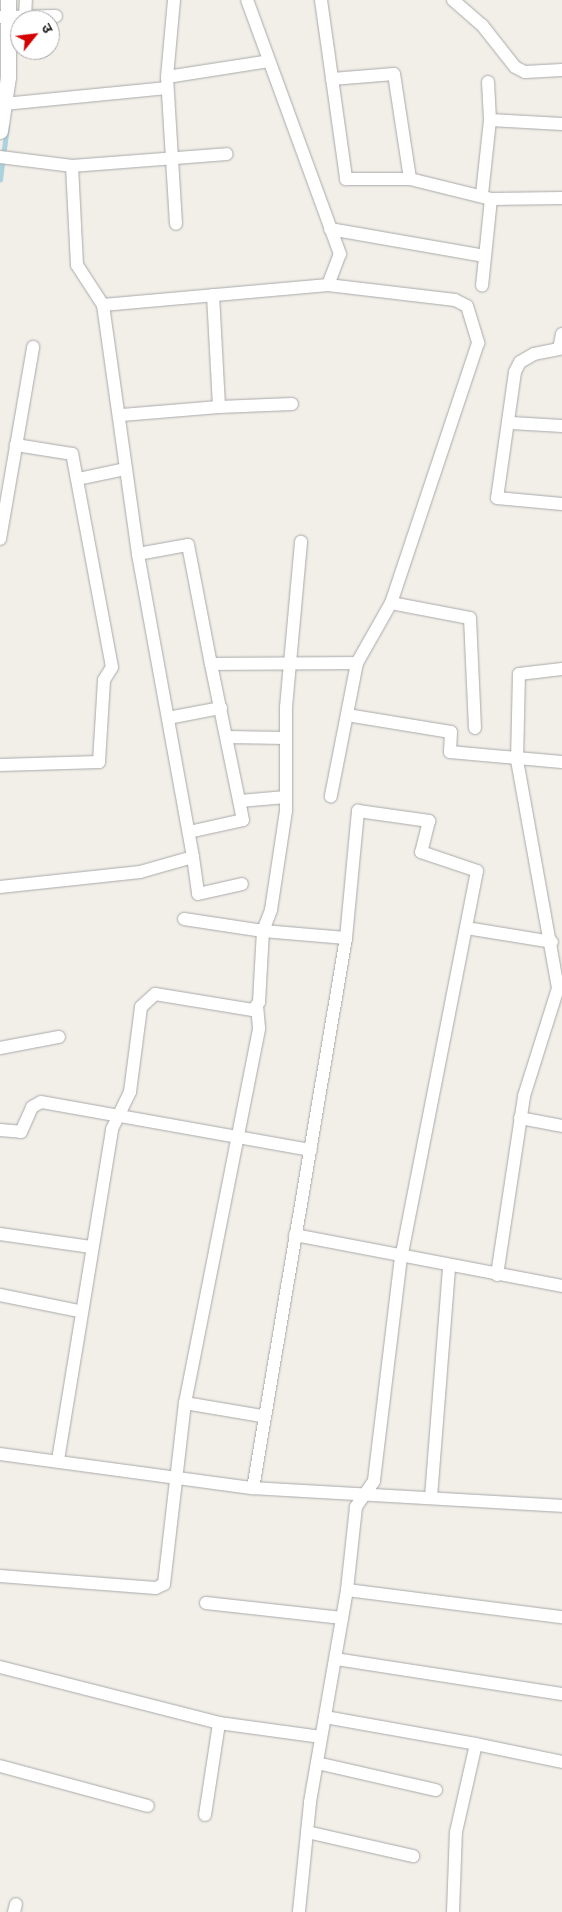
<!DOCTYPE html>
<html>
<head>
<meta charset="utf-8">
<style>
	body { margin:0 }
	#map { position:relative; width:562px; height:1912px; overflow:hidden; background:#f2efe9; font-family:"Exo 2","Noto Sans Devanagari",sans-serif }
	div>[style] { position:absolute }
	[style*='--x'] { left:calc(var(--x)*1px); top:calc(var(--y)*1px); width:calc(var(--w)*1px); rotate:calc(var(--a)*1deg) }
	.stream>* { height:4.5px; margin:-2.25px; padding:0 2.25px; transform-origin:2.25px; border-radius:2.25px; background:#aad3df }
	.roads { filter:drop-shadow(0 0 1px #a9a9a9) drop-shadow(0 0 1px #a9a9a9) }
	.minor>* { height:12px; margin:-6px; padding:0 6px; transform-origin:6px; border-radius:6px; background:#fff }
	.tertiary>* { height:15px; margin:-7.5px; padding:0 7.5px; transform-origin:7.5px; border-radius:7.5px; background:#fff }
	span { translate:-50% -50%; white-space:nowrap; text-align:center; line-height:1.15; -webkit-text-stroke:5px #fff; paint-order:stroke }
	.north { position:absolute; left:10px; top:10px; width:50px; height:50px; box-sizing:border-box; background:#fff; border:1px solid #a7a7a7; border-radius:50%; rotate:61deg; font-size:14px; font-weight:700; line-height:20px; text-align:center; color:#222 }
	.north::after { content:''; display:block; margin:auto; width:18px; height:22px; background:#d40000; clip-path:polygon(50% 0,100% 100%,50% 72%,0 100%) }
</style>
</head>
<body>
<div id="map">
	<div class="stream">
		<i style="--x:0;--y:180;--w:54;--a:-82.6"></i>
	</div>
	<div class="roads">
		<div class="minor">
			<i style="--x:174;--y:0;--w:77;--a:95.2"></i>
			<i style="--x:167;--y:77;--w:147;--a:86.5"></i>
			<i style="--x:321;--y:0;--w:181;--a:82"></i>
			<i style="--x:346;--y:179;--w:64;--a:0"></i>
			<i style="--x:410;--y:179;--w:83;--a:13.9"></i>
			<i style="--x:491;--y:199;--w:87;--a:95.9"></i>
			<i style="--x:453;--y:0;--w:38;--a:41"></i>
			<i style="--x:482;--y:25;--w:53;--a:51.8"></i>
			<i style="--x:515;--y:67;--w:11;--a:27"></i>
			<i style="--x:525;--y:72;--w:37;--a:-3"></i>
			<i style="--x:0;--y:17;--w:56;--a:-1"></i>
			<i style="--x:25;--y:17;--w:17;--a:-87"></i>
			<i style="--x:167;--y:77;--w:103;--a:-8.9"></i>
			<i style="--x:332;--y:79;--w:62;--a:-4.6"></i>
			<i style="--x:394;--y:74;--w:106;--a:81.3"></i>
			<i style="--x:4;--y:104;--w:164;--a:-5.6"></i>
			<i style="--x:490;--y:120;--w:72;--a:3.2"></i>
			<i style="--x:0;--y:157;--w:73;--a:7.1"></i>
			<i style="--x:72;--y:166;--w:155;--a:-4.4"></i>
			<i style="--x:72;--y:166;--w:99;--a:87.1"></i>
			<i style="--x:77;--y:265;--w:48;--a:57"></i>
			<i style="--x:482;--y:194;--w:74;--a:-83.8"></i>
			<i style="--x:490;--y:120;--w:38;--a:-93"></i>
			<i style="--x:491;--y:199;--w:71;--a:-0.8"></i>
			<i style="--x:330;--y:229;--w:157;--a:9.9"></i>
			<i style="--x:328;--y:285;--w:128;--a:6.7"></i>
			<i style="--x:455;--y:300;--w:13;--a:27"></i>
			<i style="--x:467;--y:306;--w:39;--a:73"></i>
			<i style="--x:478;--y:343;--w:274;--a:108.5"></i>
			<i style="--x:391;--y:603;--w:69;--a:119.5"></i>
			<i style="--x:357;--y:663;--w:136;--a:101.1"></i>
			<i style="--x:213;--y:295;--w:112;--a:86.9"></i>
			<i style="--x:219;--y:407;--w:73;--a:-2.4"></i>
			<i style="--x:562;--y:334;--w:15;--a:101"></i>
			<i style="--x:559;--y:349;--w:25;--a:169"></i>
			<i style="--x:534;--y:354;--w:16;--a:150"></i>
			<i style="--x:520;--y:362;--w:11;--a:117"></i>
			<i style="--x:515;--y:372;--w:127;--a:98.1"></i>
			<i style="--x:497;--y:498;--w:65;--a:5.3"></i>
			<i style="--x:122;--y:415;--w:97;--a:-4.7"></i>
			<i style="--x:511;--y:423;--w:51;--a:3.4"></i>
			<i style="--x:78;--y:479;--w:49;--a:-11.8"></i>
			<i style="--x:0;--y:539;--w:195;--a:-80.2"></i>
			<i style="--x:138;--y:554;--w:51;--a:-10.2"></i>
			<i style="--x:188;--y:545;--w:121;--a:79.1"></i>
			<i style="--x:211;--y:664;--w:146;--a:-0.4"></i>
			<i style="--x:391;--y:603;--w:80;--a:10.8"></i>
			<i style="--x:470;--y:618;--w:110;--a:87.4"></i>
			<i style="--x:347;--y:715;--w:105;--a:9.3"></i>
			<i style="--x:451;--y:732;--w:20;--a:93"></i>
			<i style="--x:450;--y:752;--w:112;--a:5.1"></i>
			<i style="--x:168;--y:718;--w:54;--a:-10.7"></i>
			<i style="--x:227;--y:737;--w:59;--a:1"></i>
			<i style="--x:0;--y:765;--w:99;--a:-1.7"></i>
			<i style="--x:99;--y:762;--w:82;--a:-86.5"></i>
			<i style="--x:104;--y:680;--w:15;--a:-58"></i>
			<i style="--x:112;--y:667;--w:217;--a:-100.6"></i>
			<i style="--x:72;--y:454;--w:57;--a:-170.9"></i>
			<i style="--x:240;--y:801;--w:46;--a:-5"></i>
			<i style="--x:189;--y:832;--w:55;--a:-12.5"></i>
			<i style="--x:243;--y:820;--w:159;--a:-101.6"></i>
			<i style="--x:193;--y:857;--w:308;--a:-100.3"></i>
			<i style="--x:138;--y:554;--w:251;--a:-98"></i>
			<i style="--x:103;--y:305;--w:226;--a:-5.1"></i>
			<i style="--x:328;--y:285;--w:33;--a:-69"></i>
			<i style="--x:340;--y:254;--w:270;--a:-110.1"></i>
			<i style="--x:0;--y:887;--w:141;--a:-6.1"></i>
			<i style="--x:140;--y:872;--w:55;--a:-15.8"></i>
			<i style="--x:193;--y:857;--w:37;--a:82"></i>
			<i style="--x:198;--y:894;--w:45;--a:-12.8"></i>
			<i style="--x:184;--y:919;--w:80;--a:8.6"></i>
			<i style="--x:263;--y:931;--w:22;--a:-69"></i>
			<i style="--x:271;--y:910;--w:100;--a:-81.4"></i>
			<i style="--x:286;--y:811;--w:104;--a:-90"></i>
			<i style="--x:286;--y:707;--w:166;--a:-84.8"></i>
			<i style="--x:466;--y:928;--w:87;--a:9.2"></i>
			<i style="--x:0;--y:1048;--w:60;--a:-10.6"></i>
			<i style="--x:520;--y:1118;--w:43;--a:10.8"></i>
			<i style="--x:0;--y:1130;--w:21;--a:5"></i>
			<i style="--x:21;--y:1132;--w:27;--a:-66"></i>
			<i style="--x:32;--y:1107;--w:10;--a:-29"></i>
			<i style="--x:41;--y:1102;--w:274;--a:10.1"></i>
			<i style="--x:0;--y:1234;--w:92;--a:8.1"></i>
			<i style="--x:295;--y:1235;--w:272;--a:10.8"></i>
			<i style="--x:497;--y:1275;--w:181;--a:-81.4"></i>
			<i style="--x:524;--y:1096;--w:113;--a:-72.5"></i>
			<i style="--x:558;--y:988;--w:231;--a:-100.2"></i>
			<i style="--x:517;--y:761;--w:87;--a:-88.7"></i>
			<i style="--x:519;--y:674;--w:43;--a:-6.6"></i>
			<i style="--x:0;--y:1295;--w:81;--a:11.4"></i>
			<i style="--x:185;--y:1403;--w:78;--a:9.6"></i>
			<i style="--x:0;--y:1454;--w:255;--a:7.7"></i>
			<i style="--x:253;--y:1488;--w:310;--a:3.3"></i>
			<i style="--x:58;--y:1460;--w:335;--a:-80.7"></i>
			<i style="--x:112;--y:1129;--w:41;--a:-64.1"></i>
			<i style="--x:130;--y:1092;--w:86;--a:-82.6"></i>
			<i style="--x:141;--y:1007;--w:19;--a:-43"></i>
			<i style="--x:155;--y:994;--w:99;--a:9.3"></i>
			<i style="--x:253;--y:1010;--w:10;--a:-53"></i>
			<i style="--x:259;--y:1002;--w:71;--a:-86.8"></i>
			<i style="--x:263;--y:931;--w:83;--a:4.8"></i>
			<i style="--x:253;--y:1488;--w:558;--a:-80.4"></i>
			<i style="--x:346;--y:938;--w:128;--a:-84.6"></i>
			<i style="--x:358;--y:811;--w:72;--a:8"></i>
			<i style="--x:429;--y:821;--w:32;--a:104"></i>
			<i style="--x:421;--y:852;--w:59;--a:18.7"></i>
			<i style="--x:477;--y:871;--w:393;--a:101.1"></i>
			<i style="--x:401;--y:1257;--w:226;--a:96.9"></i>
			<i style="--x:374;--y:1481;--w:32;--a:125"></i>
			<i style="--x:356;--y:1507;--w:83;--a:96.2"></i>
			<i style="--x:347;--y:1590;--w:216;--a:99.9"></i>
			<i style="--x:310;--y:1803;--w:110;--a:95.8"></i>
			<i style="--x:431;--y:1497;--w:232;--a:-85.5"></i>
			<i style="--x:0;--y:1576;--w:156;--a:4.4"></i>
			<i style="--x:156;--y:1588;--w:9;--a:-27"></i>
			<i style="--x:164;--y:1584;--w:182;--a:-83.4"></i>
			<i style="--x:185;--y:1403;--w:382;--a:-78.8"></i>
			<i style="--x:259;--y:1028;--w:21;--a:-95"></i>
			<i style="--x:347;--y:1590;--w:217;--a:7.2"></i>
			<i style="--x:206;--y:1603;--w:137;--a:6.3"></i>
			<i style="--x:336;--y:1659;--w:229;--a:8.8"></i>
			<i style="--x:0;--y:1667;--w:226;--a:14.3"></i>
			<i style="--x:219;--y:1723;--w:103;--a:7.8"></i>
			<i style="--x:325;--y:1717;--w:153;--a:10.1"></i>
			<i style="--x:317;--y:1763;--w:122;--a:12.8"></i>
			<i style="--x:0;--y:1766;--w:153;--a:15.1"></i>
			<i style="--x:205;--y:1815;--w:93;--a:-81.3"></i>
			<i style="--x:307;--y:1832;--w:109;--a:12.8"></i>
			<i style="--x:14;--y:1912;--w:8;--a:-76"></i>
			<i style="--x:453;--y:1912;--w:80;--a:-87.9"></i>
			<i style="--x:456;--y:1832;--w:90;--a:-77.2"></i>
			<i style="--x:476;--y:1744;--w:88;--a:11.8"></i>
		</div>
		<div class="tertiary">
			<i style="--x:0;--y:131;--w:55;--a:-81.6"></i>
			<i style="--x:8;--y:77;--w:77;--a:-90"></i>
		</div>
	</div>
	<div class="north">उ</div>
</div>
</body>
</html>
